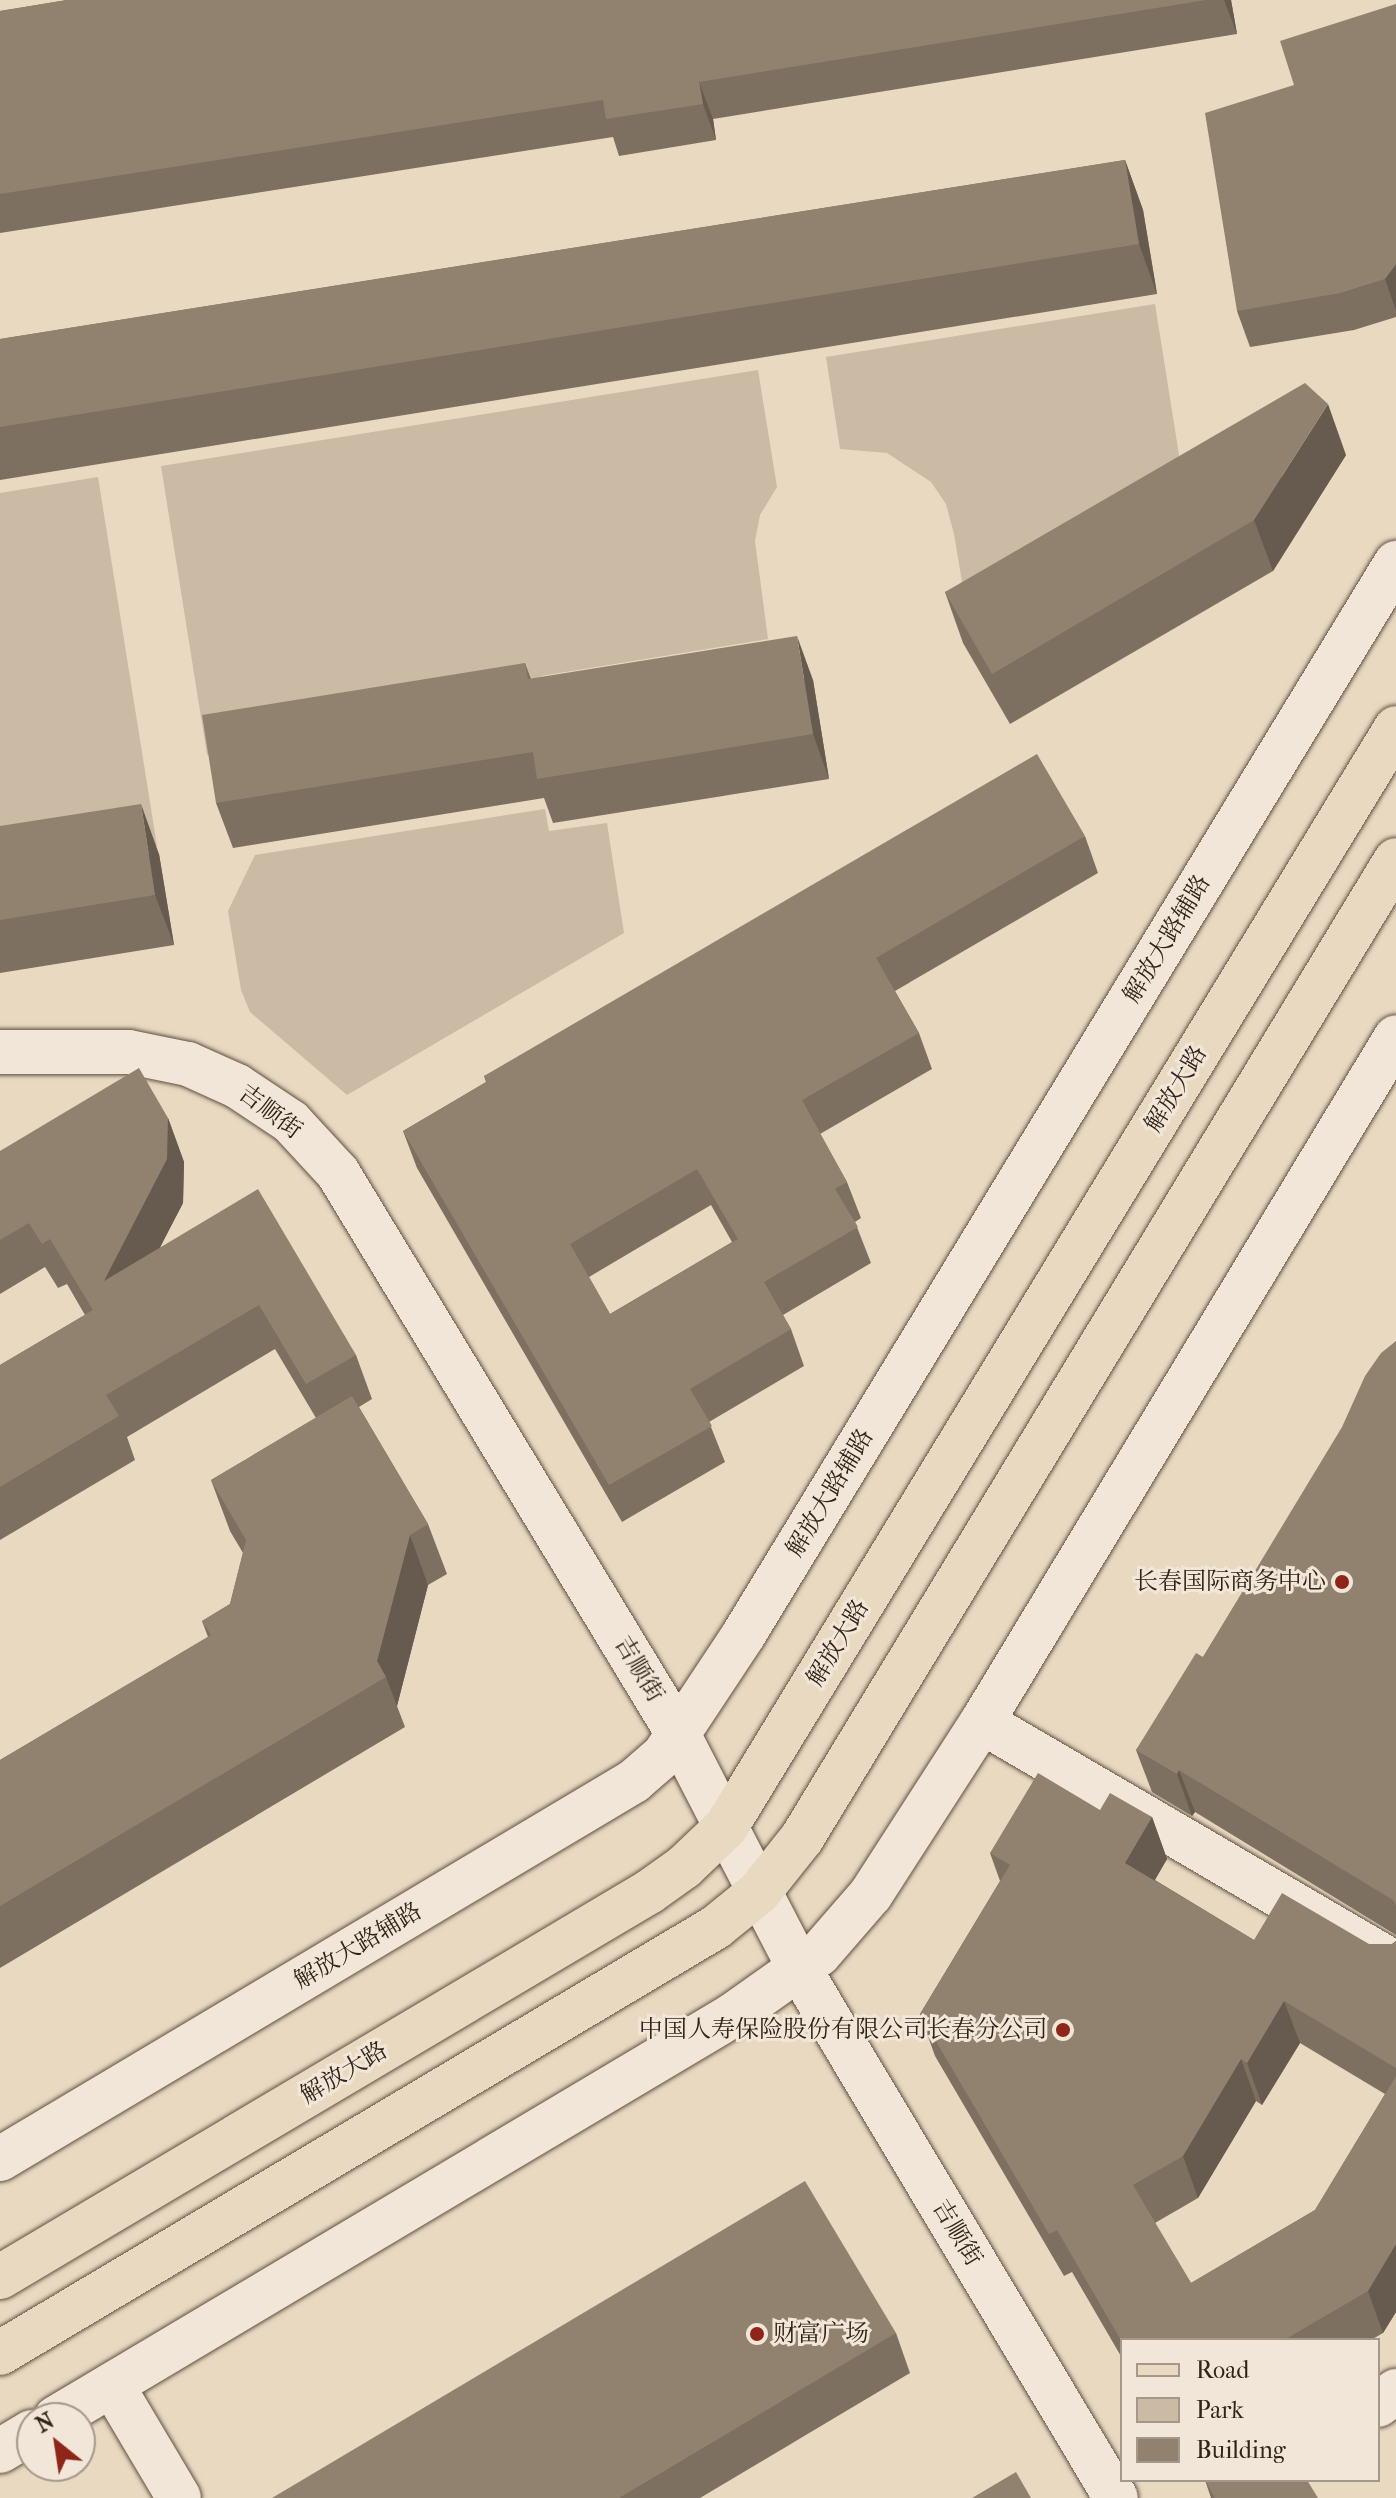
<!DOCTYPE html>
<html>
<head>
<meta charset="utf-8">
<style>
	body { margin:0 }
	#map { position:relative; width:1396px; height:2498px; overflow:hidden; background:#ead9c1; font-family:"IM FELL French Canon","Noto Serif SC",serif }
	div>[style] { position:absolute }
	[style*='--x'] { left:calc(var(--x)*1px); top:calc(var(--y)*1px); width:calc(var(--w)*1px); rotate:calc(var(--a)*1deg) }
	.green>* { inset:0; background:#cbbaa4 }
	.roads { filter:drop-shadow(0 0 2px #5f5042) drop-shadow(0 0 2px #5f5042) }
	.minor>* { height:44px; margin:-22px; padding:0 22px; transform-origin:22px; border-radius:22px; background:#f1e6d7 }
	.tertiary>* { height:44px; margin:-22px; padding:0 22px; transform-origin:22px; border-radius:22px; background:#f1e6d7 }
	.secondary>* { height:44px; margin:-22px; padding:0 22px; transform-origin:22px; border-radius:22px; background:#f1e6d7 }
	.primary>* { height:44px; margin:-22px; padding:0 22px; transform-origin:22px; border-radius:22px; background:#ead9c1 }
	.wall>* { inset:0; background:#7d7060 }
	.shaded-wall>* { inset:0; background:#665b4e }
	.building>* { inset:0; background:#918270 }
	.dots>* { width:22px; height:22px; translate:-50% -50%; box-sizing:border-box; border:4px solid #f1e6d7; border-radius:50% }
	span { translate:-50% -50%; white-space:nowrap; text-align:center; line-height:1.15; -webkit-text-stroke:6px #f1e6d7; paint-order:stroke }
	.street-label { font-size:24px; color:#312318 }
	.poi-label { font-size:24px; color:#312318 }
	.right { translate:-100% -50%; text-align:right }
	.left { translate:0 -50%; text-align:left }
	.legend { position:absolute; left:1120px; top:2338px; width:260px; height:144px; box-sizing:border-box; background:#f1e6d7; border:2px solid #a4988b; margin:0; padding:10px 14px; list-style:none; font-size:24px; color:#312318 }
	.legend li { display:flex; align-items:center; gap:16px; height:40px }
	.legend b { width:40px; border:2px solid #a4988b }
	.north { position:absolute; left:16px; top:2402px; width:80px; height:80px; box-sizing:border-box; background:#f1e6d7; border:2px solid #a4988b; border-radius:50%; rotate:330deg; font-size:22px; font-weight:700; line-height:32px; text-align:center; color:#312318 }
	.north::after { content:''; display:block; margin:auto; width:28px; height:36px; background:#8f2418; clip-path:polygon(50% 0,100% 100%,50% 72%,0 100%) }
</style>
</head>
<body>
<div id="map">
	<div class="green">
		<i style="clip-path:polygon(1155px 304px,1183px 480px,966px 606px,954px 534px,946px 504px,931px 482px,887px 453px,840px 449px,826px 357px)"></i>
		<i style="clip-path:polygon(758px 370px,777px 487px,760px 515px,755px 541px,768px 639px,541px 676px,545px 700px,207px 755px,161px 466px)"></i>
		<i style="clip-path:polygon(98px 477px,157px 846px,0 871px,0 493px)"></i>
		<i style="clip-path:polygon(545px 809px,549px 831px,607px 823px,624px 933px,347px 1095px,250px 1012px,241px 990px,228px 911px,255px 855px)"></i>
	</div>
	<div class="roads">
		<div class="minor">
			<i style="--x:982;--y:1722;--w:480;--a:30.3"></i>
			<i style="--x:112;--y:2385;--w:131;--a:59.3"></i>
			<i style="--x:1378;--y:2405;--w:23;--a:-38"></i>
		</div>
		<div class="tertiary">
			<i style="--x:0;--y:1052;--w:129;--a:0"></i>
			<i style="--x:129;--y:1052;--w:60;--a:11.5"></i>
			<i style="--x:188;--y:1064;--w:54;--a:24.2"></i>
			<i style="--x:237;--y:1086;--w:65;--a:33.7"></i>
			<i style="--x:291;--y:1122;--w:69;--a:47.3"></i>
			<i style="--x:338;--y:1173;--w:656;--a:58.78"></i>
			<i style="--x:678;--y:1734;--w:105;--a:62.7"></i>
			<i style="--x:0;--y:2159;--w:738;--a:-30.8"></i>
			<i style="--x:634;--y:1781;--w:40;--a:-41"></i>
			<i style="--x:664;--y:1755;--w:145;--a:-56.5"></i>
			<i style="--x:744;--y:1634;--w:1254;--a:-58.67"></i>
			<i style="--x:56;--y:2418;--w:788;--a:-30.76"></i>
			<i style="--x:733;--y:2015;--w:105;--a:-35.3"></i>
			<i style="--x:819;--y:1954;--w:79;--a:-49.1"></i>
			<i style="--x:871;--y:1894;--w:205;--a:-57.2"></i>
			<i style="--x:982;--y:1722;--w:800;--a:-58.85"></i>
			<i style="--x:0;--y:2451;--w:37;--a:-31"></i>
		</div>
		<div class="secondary">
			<i style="--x:726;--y:1827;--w:161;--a:62.6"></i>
			<i style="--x:800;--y:1970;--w:615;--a:59.1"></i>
		</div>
		<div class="primary">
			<i style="--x:0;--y:2277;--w:755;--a:-30.68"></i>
			<i style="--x:649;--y:1892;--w:43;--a:-35.5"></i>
			<i style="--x:684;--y:1867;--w:58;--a:-43.6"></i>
			<i style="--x:726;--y:1827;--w:1287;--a:-58.63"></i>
			<i style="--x:0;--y:2353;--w:833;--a:-30.75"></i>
			<i style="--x:716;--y:1927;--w:55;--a:-39.1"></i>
			<i style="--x:759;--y:1892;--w:69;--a:-51.5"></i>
			<i style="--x:802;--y:1838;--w:1144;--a:-58.73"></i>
		</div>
	</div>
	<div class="wall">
		<i style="clip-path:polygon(67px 0,1231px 0,1237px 34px,713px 119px,716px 140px,619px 156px,613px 137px,0 233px,0 11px)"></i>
		<i style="clip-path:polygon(1396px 4px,1396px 317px,1354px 330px,1250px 347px,1237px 311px,1294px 85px)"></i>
		<i style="clip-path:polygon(1125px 160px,1143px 210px,1157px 294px,0 480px,0 339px)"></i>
		<i style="clip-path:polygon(1346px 455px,1273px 571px,1010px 724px,963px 643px,945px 592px)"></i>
		<i style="clip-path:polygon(525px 663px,531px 679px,813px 680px,829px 779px,553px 823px,544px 798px,233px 848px,216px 803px)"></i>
		<i style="clip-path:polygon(0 826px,159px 854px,174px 945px,0 973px)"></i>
		<i style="clip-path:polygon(evenodd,1085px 836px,1098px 873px,895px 991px,919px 1033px,932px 1069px,820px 1134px,847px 1182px,861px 1218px,855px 1222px,871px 1263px,783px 1315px,791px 1329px,804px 1366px,709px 1422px,725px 1462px,622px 1522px,417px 1168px,403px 1131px,486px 1082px,484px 1076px,1085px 836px,711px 1205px,732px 1242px,610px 1314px,589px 1277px,711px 1205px)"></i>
		<i style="clip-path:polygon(168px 1118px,184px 1162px,183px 1203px,160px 1247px,356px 1355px,372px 1399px,359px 1407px,428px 1524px,447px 1574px,428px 1585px,397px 1706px,405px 1727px,0 1968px,0 1760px,208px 1637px,202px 1621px,230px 1604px,243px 1553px,230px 1531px,211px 1480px,316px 1418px,275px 1349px,127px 1437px,135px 1460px,0 1540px,0 1365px,85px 1315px,67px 1284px,58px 1288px,45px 1267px,0 1294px,0 1151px)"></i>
		<i style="clip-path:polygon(1396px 1341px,1396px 1935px,1195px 1812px,1192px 1816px,1152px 1792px,1136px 1750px,1203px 1657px)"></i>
		<i style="clip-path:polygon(evenodd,1100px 1810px,1152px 1817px,1167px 1859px,1155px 1880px,1254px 1940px,1369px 1944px,1392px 1944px,1396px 1941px,1396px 2312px,1383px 2333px,1371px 2340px,1122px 2340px,1122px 2358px,1072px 2272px,1064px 2276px,935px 2056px,920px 2014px,1000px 1881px,990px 1853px,1100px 1810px,1300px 2043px,1385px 2094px,1315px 2210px,1191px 2283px,1155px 2223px,1198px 2198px,1256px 2101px,1262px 2105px,1300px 2043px)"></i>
		<i style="clip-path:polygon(896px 2333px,910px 2373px,700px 2498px,272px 2498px)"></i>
		<i style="clip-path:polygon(1205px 2480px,1318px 2498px,1211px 2498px)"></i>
	</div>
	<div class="shaded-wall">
		<i style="clip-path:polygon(1224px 0,1231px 0,1237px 34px)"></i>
		<i style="clip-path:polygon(699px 82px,713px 119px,716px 140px,703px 104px)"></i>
		<i style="clip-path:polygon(1125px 160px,1143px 210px,1157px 294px,1139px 244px)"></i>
		<i style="clip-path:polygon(1396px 264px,1396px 311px,1385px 279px)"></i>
		<i style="clip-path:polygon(1328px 404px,1346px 455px,1273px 571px,1254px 520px)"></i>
		<i style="clip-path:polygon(797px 636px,813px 680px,829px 779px,813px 734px)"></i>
		<i style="clip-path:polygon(141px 804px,159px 854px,174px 945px,155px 895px)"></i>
		<i style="clip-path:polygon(168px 1118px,184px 1162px,183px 1203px,120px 1325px,104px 1281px)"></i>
		<i style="clip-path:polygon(410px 1535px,428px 1585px,397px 1706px,386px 1677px,377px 1661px)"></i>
		<i style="clip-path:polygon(1179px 1770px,1195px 1812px,1192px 1816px,1177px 1774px)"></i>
		<i style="clip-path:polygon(1152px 1817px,1167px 1859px,1140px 1905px,1125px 1863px)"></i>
		<i style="clip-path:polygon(1284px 2001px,1300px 2043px,1262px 2105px,1247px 2063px)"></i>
		<i style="clip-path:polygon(1241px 2059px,1256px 2101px,1198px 2198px,1183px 2156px)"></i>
		<i style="clip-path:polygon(1396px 2244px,1396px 2312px,1383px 2333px,1368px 2291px)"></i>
	</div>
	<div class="building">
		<i style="clip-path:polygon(67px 0,1206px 0,699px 82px,703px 104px,606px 119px,603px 100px,0 194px,0 11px)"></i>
		<i style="clip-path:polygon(1396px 4px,1396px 264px,1385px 279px,1340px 293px,1237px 311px,1205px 113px,1294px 85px,1280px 41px)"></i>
		<i style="clip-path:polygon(1125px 160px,1139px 244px,0 427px,0 339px)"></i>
		<i style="clip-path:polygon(1305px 383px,1328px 404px,1254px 520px,992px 674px,945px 592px)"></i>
		<i style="clip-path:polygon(797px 636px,813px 734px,537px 779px,533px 752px,216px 803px,202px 715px,525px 663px,528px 679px)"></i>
		<i style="clip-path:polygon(evenodd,1037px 754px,1085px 836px,876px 958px,919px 1033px,802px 1100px,847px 1182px,835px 1189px,858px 1227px,764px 1282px,791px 1329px,690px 1389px,712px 1426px,609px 1485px,403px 1131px,487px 1082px,484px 1076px,1037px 754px,697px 1169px,738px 1239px,610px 1314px,570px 1244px,697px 1169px)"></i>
		<i style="clip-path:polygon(141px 804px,155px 895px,0 920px,0 826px)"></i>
		<i style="clip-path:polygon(139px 1068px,168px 1118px,167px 1159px,104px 1281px,258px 1189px,356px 1355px,306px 1384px,259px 1305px,106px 1395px,119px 1416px,0 1487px,0 1365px,93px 1310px,50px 1239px,42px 1244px,29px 1223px,0 1240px,0 1151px)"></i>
		<i style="clip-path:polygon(1396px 1341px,1396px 1905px,1393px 1900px,1179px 1770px,1177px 1774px,1136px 1750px,1196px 1653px,1203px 1657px,1342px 1427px,1365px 1376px,1381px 1353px)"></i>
		<i style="clip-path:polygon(352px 1396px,428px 1524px,410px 1535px,377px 1661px,386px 1677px,0 1906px,0 1760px,211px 1635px,202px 1621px,230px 1604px,246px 1540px,211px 1480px)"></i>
		<i style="clip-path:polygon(1038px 1773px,1100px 1810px,1110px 1793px,1152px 1817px,1125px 1863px,1254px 1940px,1282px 1893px,1369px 1944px,1392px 1944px,1396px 1941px,1396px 2068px,1284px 2001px,1247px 2063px,1241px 2059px,1183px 2156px,1133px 2185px,1191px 2283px,1315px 2210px,1396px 2076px,1396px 2244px,1368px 2291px,1284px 2340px,1122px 2340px,1122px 2342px,1057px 2230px,1049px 2234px,920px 2014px,1010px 1865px,990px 1853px)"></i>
		<i style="clip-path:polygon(805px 2181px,896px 2333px,619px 2498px,272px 2498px)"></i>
		<i style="clip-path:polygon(1016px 2472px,1031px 2498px,972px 2498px)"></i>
		<i style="clip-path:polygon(1205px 2480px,1307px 2480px,1318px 2498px,1215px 2498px)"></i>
	</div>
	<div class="dots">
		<i style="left:1342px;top:1582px;background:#8f2418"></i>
		<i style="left:1063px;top:2030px;background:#8f2418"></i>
		<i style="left:757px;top:2334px;background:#8f2418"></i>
	</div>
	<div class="street-label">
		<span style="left:1167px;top:939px;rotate:-59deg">解放大路辅路</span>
		<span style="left:1176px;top:1089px;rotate:-59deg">解放大路</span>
		<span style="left:270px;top:1112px;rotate:37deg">吉顺街</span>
		<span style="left:830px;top:1493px;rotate:-59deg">解放大路辅路</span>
		<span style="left:838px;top:1643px;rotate:-59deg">解放大路</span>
		<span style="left:639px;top:1669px;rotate:59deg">吉顺街</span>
		<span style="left:358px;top:1946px;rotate:-31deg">解放大路辅路</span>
		<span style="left:344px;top:2073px;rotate:-31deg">解放大路</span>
		<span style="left:957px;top:2233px;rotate:59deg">吉顺街</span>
	</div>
	<div class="poi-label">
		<span class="right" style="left:1326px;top:1582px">长春国际商务中心</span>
		<span class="right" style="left:1047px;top:2030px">中国人寿保险股份有限公司长春分公司</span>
		<span class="left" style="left:773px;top:2334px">财富广场</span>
	</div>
	<ul class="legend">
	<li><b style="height:10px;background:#ead9c1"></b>Road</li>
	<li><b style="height:22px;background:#cbbaa4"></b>Park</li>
	<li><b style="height:22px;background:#918270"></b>Building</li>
	</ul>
	<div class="north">N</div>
</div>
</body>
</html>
